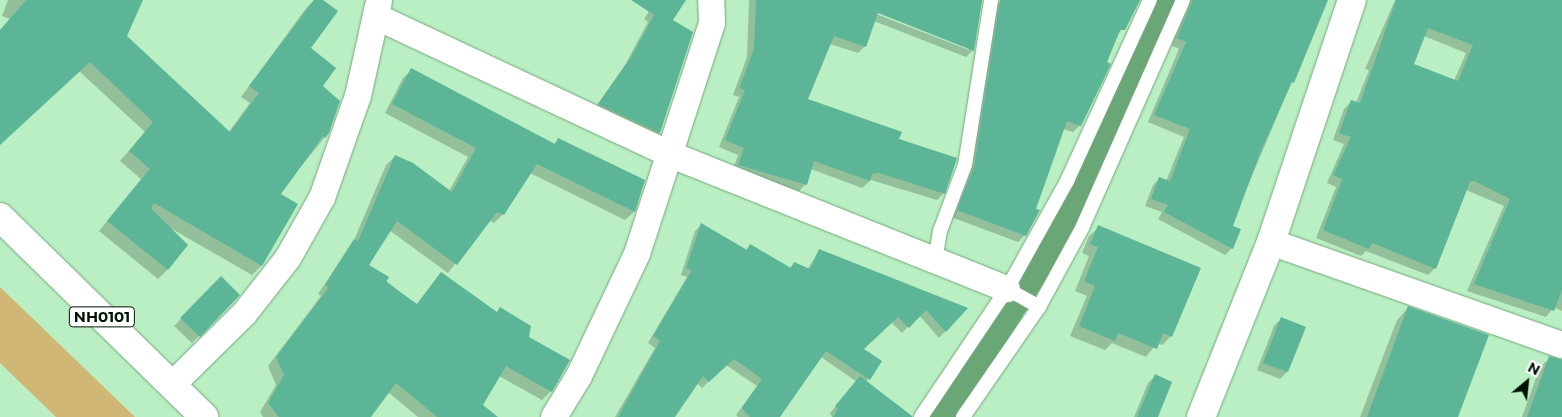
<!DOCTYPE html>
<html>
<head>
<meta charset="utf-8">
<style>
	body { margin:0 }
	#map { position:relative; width:1562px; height:417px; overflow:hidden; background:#b9efc2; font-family:Montserrat,sans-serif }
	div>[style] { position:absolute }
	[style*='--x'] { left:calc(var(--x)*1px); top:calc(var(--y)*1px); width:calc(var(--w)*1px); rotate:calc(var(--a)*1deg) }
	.green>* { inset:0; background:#d0b776 }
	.shadow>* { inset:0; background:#0003 }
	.canal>* { height:26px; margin:-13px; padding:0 13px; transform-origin:13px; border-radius:13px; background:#6aa776 }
	.building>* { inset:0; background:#5db598 }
	.roads { filter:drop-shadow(0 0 1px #74a77e) drop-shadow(0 0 1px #74a77e) }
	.service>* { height:14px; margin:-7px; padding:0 7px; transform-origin:7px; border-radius:7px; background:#fff }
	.minor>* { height:26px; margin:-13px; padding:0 13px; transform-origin:13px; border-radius:13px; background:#fff }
	.secondary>* { height:28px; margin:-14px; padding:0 14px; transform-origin:14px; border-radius:14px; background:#fff }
	.trunk>* { height:28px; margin:-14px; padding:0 14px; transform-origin:14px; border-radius:14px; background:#fff }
	span { translate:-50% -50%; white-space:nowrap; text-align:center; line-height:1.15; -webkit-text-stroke:5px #fff; paint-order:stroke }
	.shield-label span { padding:1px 4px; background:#fff; border:1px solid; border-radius:4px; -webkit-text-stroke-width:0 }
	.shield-label { font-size:15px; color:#011204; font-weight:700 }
	.north { position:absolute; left:1502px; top:357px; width:50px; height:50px; -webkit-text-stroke:4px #fff; paint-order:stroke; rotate:28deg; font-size:14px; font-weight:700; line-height:20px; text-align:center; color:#011204 }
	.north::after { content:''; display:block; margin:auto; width:18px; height:22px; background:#011204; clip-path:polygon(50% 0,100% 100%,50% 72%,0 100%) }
</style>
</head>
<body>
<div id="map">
	<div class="green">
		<i style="clip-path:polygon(0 287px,135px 417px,56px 417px,0 363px)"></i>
	</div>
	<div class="shadow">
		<i style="clip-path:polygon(8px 0,141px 0,126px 36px,228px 133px,250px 103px,241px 97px,307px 7px,314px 0,321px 0,309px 49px,321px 87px,328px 133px,279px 194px,296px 205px,261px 266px,252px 275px,172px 229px,168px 269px,158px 279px,99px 231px,141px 179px,120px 161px,145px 132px,79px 71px,0 144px,0 31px,10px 19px,2px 16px)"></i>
		<i style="clip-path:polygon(656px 0,685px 0,671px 21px,692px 33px,659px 133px,653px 139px,593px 111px,625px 65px,648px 22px,644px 19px)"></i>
		<i style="clip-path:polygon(evenodd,749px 0,982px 0,973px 50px,966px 57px,874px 21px,865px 46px,858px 53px,830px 44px,807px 100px,898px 140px,944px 193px,937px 200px,871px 180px,862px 188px,811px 169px,806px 184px,799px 191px,732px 172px,738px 155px,719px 147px,739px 97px,733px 95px,747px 57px,749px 0,872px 10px,969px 47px,969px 50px,871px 12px,872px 10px)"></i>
		<i style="clip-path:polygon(997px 0,1002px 7px,1001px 0,1139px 0,1118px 35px,1080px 125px,1073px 132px,1063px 129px,1025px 235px,1018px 242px,951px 217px)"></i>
		<i style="clip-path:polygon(1189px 0,1326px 0,1231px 226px,1232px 248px,1225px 255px,1158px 219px,1162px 212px,1145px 206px,1153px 185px,1160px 178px,1166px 181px,1184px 137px,1148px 122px,1179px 49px,1171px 45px)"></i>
		<i style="clip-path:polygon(evenodd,1395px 0,1562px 0,1562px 311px,1554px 307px,1546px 317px,1467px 291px,1504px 206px,1466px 190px,1435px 268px,1428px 275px,1366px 251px,1361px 256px,1316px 238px,1336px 187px,1327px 183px,1344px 144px,1333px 140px,1344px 109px,1352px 101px,1356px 103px,1369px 70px,1365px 69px,1395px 0,1424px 36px,1466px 53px,1454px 81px,1413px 65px,1424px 36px)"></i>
		<i style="clip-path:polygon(412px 70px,554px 144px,558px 140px,644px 181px,634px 212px,625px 220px,530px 173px,503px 214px,494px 223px,489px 220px,448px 273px,389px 230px,367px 265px,416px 305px,442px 273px,527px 338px,551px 391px,542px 400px,499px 376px,482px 405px,496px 417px,418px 417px,388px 392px,370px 417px,263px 417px,260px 412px,276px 385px,268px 366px,321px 296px,318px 294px,354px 240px,386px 165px,395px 156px,449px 191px,468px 157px,385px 113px,403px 78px)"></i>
		<i style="clip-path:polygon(701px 225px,745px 251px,750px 245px,789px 268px,794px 264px,807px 270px,819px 251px,966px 308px,939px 338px,919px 315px,902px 333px,891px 322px,862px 349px,881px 362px,866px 382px,903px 417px,832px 417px,830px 413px,857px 382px,821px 357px,778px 417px,738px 417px,736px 415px,757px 386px,726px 365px,702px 388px,697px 383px,673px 417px,615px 417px,655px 348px,648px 343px,687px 277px,681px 275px,695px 231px)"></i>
		<i style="clip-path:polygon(1099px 227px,1171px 336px,1162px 345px,1157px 343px,1146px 357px,1112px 343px,1105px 350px,1070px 336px,1087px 296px,1075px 291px,1089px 256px,1082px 253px,1089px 236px)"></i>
		<i style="clip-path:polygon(221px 278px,238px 295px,192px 343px,174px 326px)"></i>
		<i style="clip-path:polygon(1408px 308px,1457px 417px,1360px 417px,1397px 320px)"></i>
		<i style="clip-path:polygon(1281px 319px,1304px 327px,1287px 372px,1280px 379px,1257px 370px,1274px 326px)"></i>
		<i style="clip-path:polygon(1550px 358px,1562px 359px,1562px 417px,1522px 417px,1540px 367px)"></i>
		<i style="clip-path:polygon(1155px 376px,1156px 417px,1134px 417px,1148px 383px)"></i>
	</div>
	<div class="canal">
		<i style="--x:943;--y:417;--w:231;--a:-57.5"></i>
		<i style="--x:1067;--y:222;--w:243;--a:-66.2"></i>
	</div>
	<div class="building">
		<i style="clip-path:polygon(26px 0,143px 0,127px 36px,230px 132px,259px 93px,249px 86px,314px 0,323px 0,338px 11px,311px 48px,336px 68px,323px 86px,340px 101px,329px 133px,325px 138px,323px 136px,281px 194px,298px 204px,262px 266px,154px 203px,151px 208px,188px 245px,168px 270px,107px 221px,150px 169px,129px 151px,153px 122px,90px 62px,0 145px,0 30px)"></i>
		<i style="clip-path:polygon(631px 0,686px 0,673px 20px,693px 32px,660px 133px,598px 104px,631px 57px,654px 15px)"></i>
		<i style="clip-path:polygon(756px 0,982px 0,974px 51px,878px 13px,866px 47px,834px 36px,808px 99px,902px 132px,899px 139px,957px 158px,945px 194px,879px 173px,872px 174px,870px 181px,814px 161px,807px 185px,738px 165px,744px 148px,725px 140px,745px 90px,739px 88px,754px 49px)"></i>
		<i style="clip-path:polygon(1000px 0,1140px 0,1125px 30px,1120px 30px,1107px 62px,1111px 64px,1081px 126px,1067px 121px,1036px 209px,1040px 210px,1026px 236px,957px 210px,974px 167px)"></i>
		<i style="clip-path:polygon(1193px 0,1328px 0,1294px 83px,1292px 82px,1260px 153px,1233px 226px,1241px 229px,1233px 249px,1164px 212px,1168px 205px,1151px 199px,1159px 177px,1170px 181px,1190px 129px,1154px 115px,1186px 42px,1177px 38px)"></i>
		<i style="clip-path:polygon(evenodd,1396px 0,1562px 0,1562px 290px,1554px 311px,1474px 284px,1510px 199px,1474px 181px,1470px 182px,1436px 269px,1372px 243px,1369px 249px,1323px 230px,1342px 179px,1333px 175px,1351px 137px,1339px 133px,1351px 100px,1360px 103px,1396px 0,1428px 28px,1473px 45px,1458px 81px,1414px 64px,1428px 28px)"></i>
		<i style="clip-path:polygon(411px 68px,555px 144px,558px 138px,645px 180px,635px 212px,537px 164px,504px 215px,497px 212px,457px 265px,397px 221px,369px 265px,389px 277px,386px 282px,417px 304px,441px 272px,497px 312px,500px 307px,531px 326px,529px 337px,570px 360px,552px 392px,506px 366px,483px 405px,498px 417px,437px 417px,396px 383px,371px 417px,279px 417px,268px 403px,284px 375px,276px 357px,329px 287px,325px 285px,354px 239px,358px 241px,395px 155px,413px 163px,452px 192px,476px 148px,392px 104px)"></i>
		<i style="clip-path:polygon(701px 223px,747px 250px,750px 244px,791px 268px,794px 262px,810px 269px,819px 249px,968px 308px,946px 332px,926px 310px,909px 328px,898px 317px,864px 349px,882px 361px,870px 380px,826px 351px,780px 417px,750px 417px,742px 408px,762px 379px,734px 359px,709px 382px,703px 376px,675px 417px,618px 417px,660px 341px,653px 336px,692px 270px,686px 268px)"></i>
		<i style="clip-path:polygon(1098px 225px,1201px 268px,1172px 337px,1163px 333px,1157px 349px,1118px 333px,1115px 341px,1079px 326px,1095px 286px,1084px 281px,1098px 247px,1090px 244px)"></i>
		<i style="clip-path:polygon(221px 276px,240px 295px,200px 337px,180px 318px)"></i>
		<i style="clip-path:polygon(1408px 306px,1489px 335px,1458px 417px,1367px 417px)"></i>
		<i style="clip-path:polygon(1281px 317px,1306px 327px,1288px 372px,1263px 363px)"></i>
		<i style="clip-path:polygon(1549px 356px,1562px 360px,1562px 417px,1527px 417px)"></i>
		<i style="clip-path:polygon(1155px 374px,1172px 382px,1158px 417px,1137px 417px)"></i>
		<i style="clip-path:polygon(860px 376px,912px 416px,912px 417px,833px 417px,838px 409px,835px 406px)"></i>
	</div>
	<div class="roads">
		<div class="service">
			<i style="--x:935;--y:262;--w:31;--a:-81"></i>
			<i style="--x:940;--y:231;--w:71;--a:-69.3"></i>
			<i style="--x:965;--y:165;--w:167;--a:-81"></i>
			<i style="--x:1007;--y:289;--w:37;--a:29"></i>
			<i style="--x:921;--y:417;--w:154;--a:-56.1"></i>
			<i style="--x:1007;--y:289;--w:124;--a:-60.9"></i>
			<i style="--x:1067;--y:181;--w:199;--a:-65.4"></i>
			<i style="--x:963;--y:417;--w:134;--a:-55.4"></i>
			<i style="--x:1039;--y:307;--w:90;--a:-61.4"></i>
			<i style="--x:1082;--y:228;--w:249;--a:-66.1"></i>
		</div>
		<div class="minor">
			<i style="--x:377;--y:17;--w:323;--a:25.1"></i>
			<i style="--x:669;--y:154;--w:364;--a:21.8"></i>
			<i style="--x:1271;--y:242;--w:309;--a:19.5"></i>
			<i style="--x:172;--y:385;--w:101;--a:-44.6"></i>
			<i style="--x:244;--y:314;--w:71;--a:-51.8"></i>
			<i style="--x:288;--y:258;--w:69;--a:-60.5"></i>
			<i style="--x:322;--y:198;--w:108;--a:-70.6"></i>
			<i style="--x:358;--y:96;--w:97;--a:-77.5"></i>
			<i style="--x:554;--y:417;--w:48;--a:-58.6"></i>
			<i style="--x:579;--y:376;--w:135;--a:-64.6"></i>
			<i style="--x:637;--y:254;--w:243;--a:-72"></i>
			<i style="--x:712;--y:23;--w:23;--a:-92"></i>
		</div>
		<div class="secondary">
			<i style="--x:1201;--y:417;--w:188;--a:-68.2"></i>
			<i style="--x:1271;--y:242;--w:255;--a:-71.5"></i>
		</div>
		<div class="trunk">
			<i style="--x:0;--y:217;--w:286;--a:44.4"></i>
		</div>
	</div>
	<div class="shield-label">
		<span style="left:102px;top:317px">NH0101</span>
	</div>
	<div class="north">N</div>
</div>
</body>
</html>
